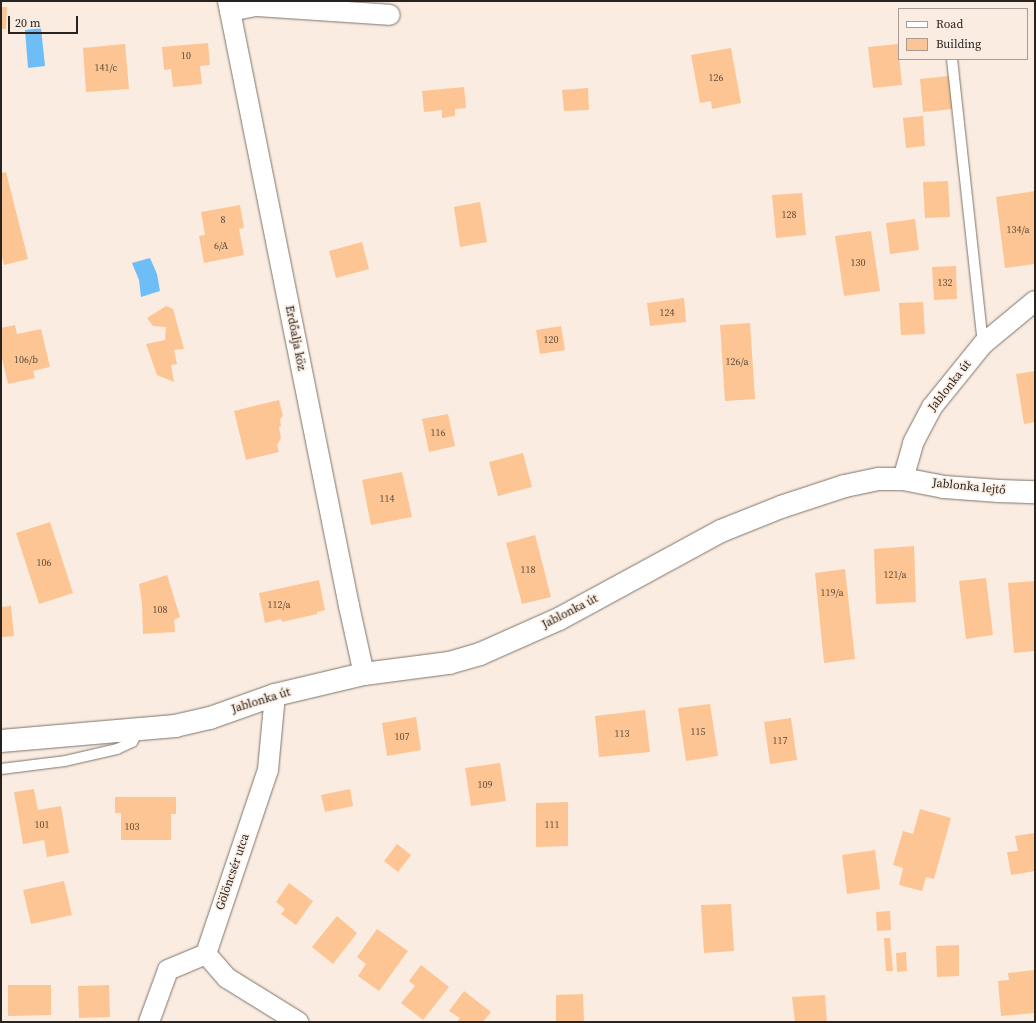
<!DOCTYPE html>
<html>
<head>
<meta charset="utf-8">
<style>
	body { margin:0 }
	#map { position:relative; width:1036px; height:1023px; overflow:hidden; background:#faece1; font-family:"Source Serif 4",serif }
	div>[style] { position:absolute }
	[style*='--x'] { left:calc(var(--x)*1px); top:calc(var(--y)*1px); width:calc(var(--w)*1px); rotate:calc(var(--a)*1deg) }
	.water>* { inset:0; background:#6fbdf7 }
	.building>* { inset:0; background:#fdc593 }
	.roads { filter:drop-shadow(0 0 1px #7f746a) drop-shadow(0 0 1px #7f746a) }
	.lane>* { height:10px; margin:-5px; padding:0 5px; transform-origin:5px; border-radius:5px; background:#fff }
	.street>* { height:20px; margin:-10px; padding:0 10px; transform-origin:10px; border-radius:10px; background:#fff }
	.secondary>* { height:22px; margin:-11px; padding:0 11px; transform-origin:11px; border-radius:11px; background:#fff }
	span { translate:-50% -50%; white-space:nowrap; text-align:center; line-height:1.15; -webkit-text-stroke:3px #faece1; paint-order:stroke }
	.number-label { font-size:10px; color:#5d4c3c }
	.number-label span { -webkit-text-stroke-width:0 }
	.street-label { font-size:12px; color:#28231f }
	.frame { position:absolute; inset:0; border:2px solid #28231f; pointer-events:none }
	.legend { position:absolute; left:898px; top:8px; width:130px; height:52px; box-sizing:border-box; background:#faece1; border:1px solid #a69c93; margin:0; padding:5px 7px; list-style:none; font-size:12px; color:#28231f }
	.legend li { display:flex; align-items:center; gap:8px; height:20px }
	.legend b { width:20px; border:1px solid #a69c93 }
	.scale { position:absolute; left:8px; top:16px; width:70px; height:18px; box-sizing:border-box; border:2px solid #28231f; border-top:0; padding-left:5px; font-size:12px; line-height:14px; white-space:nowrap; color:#28231f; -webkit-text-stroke:3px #faece1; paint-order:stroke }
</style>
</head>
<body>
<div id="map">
	<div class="water">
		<i style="clip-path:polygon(41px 28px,45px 66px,28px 68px,25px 30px)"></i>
		<i style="clip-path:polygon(150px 258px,157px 274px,160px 291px,141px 297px,139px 280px,132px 263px)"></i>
	</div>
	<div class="building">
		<i style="clip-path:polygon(1px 7px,7px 7px,6px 29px,1px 29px)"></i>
		<i style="clip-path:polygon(208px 43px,210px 65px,200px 66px,202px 84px,173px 87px,171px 69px,164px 70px,162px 47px)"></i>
		<i style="clip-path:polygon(125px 44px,129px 89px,86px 92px,83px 48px)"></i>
		<i style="clip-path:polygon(898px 44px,902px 85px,873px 88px,868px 47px)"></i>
		<i style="clip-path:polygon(731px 48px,741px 103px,712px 109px,711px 101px,700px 103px,691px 55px)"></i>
		<i style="clip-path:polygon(949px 76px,953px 109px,923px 112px,920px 79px)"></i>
		<i style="clip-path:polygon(464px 87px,466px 108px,455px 109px,455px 116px,442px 118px,442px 110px,424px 112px,422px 91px)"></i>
		<i style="clip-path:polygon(588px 88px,589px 110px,564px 111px,562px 90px)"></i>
		<i style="clip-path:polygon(923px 116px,925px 146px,906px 148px,903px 118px)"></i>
		<i style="clip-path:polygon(6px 172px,28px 259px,4px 265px,1px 253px,1px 173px)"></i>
		<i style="clip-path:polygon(948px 181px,950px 217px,925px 218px,923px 182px)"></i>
		<i style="clip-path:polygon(1035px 191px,1035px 264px,1005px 268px,996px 197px)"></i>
		<i style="clip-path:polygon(802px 193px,806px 235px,776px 238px,772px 195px)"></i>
		<i style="clip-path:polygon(480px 202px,487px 242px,460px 247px,454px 207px)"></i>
		<i style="clip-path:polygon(240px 205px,244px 228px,239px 229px,244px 255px,204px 263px,199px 236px,205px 235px,201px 212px)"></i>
		<i style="clip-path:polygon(915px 219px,919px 250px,890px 254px,886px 223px)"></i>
		<i style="clip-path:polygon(871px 231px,880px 291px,844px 296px,835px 236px)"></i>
		<i style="clip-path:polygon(362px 242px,369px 269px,336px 278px,329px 251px)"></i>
		<i style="clip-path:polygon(956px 266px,957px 299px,934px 300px,932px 267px)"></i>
		<i style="clip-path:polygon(684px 298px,686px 322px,650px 326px,647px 303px)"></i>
		<i style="clip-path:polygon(923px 302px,925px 334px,901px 335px,899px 303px)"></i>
		<i style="clip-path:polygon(166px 306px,173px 309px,184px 349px,174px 350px,177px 364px,171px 365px,174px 382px,157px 375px,146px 344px,165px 340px,166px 327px,153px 326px,147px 318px)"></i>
		<i style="clip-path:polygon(750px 323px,755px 399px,725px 401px,720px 325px)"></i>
		<i style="clip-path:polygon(15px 325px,17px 334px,41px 329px,50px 367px,33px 371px,35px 378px,8px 384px,1px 354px,1px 328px)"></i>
		<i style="clip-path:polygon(561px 326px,565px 350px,540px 354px,536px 330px)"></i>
		<i style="clip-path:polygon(1035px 371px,1035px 422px,1024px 424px,1016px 374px)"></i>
		<i style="clip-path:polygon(279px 400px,283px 416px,280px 419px,281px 426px,279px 427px,281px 438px,277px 445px,279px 452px,246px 460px,234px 411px)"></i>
		<i style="clip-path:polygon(448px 414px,455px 446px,429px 452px,422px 419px)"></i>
		<i style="clip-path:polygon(523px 453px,532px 487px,498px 496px,489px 462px)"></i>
		<i style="clip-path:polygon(402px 472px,412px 517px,371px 525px,362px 480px)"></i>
		<i style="clip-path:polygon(50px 522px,73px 593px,39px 604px,16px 533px)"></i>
		<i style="clip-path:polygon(535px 535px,551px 597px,522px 604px,506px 543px)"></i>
		<i style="clip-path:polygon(914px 546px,916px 602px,876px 604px,874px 549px)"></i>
		<i style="clip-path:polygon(845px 569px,855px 659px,824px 663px,815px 573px)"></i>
		<i style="clip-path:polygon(167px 575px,180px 617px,174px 620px,175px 632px,143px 634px,142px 604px,139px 584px)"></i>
		<i style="clip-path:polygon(986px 578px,993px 635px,966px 639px,959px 581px)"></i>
		<i style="clip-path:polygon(319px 580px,325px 610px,317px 612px,317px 614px,282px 622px,281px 619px,265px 623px,259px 593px)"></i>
		<i style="clip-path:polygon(1035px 581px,1035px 651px,1014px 653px,1008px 583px)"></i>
		<i style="clip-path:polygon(11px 606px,14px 636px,1px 637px,1px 607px)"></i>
		<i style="clip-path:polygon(710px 704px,718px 756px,686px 761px,678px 708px)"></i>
		<i style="clip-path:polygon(645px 710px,650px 752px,599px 757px,595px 716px)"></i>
		<i style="clip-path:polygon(416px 717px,421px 750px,387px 756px,382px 723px)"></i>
		<i style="clip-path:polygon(791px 718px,797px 760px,770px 764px,764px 722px)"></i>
		<i style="clip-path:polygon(500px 763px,506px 801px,471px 806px,465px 768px)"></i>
		<i style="clip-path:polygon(34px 789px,38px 810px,61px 806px,69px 853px,47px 857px,44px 840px,23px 844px,14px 792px)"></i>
		<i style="clip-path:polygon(350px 789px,353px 806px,325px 812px,321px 795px)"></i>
		<i style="clip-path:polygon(115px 797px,176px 797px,176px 814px,171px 814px,171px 840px,121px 840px,121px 813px,115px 813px)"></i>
		<i style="clip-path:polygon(568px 802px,568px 846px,536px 847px,536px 803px)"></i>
		<i style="clip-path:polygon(920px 809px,951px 818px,934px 879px,926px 877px,922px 891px,899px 885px,903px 868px,893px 865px,903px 831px,913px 834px)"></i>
		<i style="clip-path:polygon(1035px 833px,1035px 871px,1011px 875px,1007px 852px,1018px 851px,1015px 836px)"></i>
		<i style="clip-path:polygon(397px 844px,411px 855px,398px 872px,384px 861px)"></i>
		<i style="clip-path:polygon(875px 850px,880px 889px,847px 894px,842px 855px)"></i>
		<i style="clip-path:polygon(64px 881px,72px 915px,31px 924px,23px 890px)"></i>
		<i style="clip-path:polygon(289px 883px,313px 901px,296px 925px,281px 914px,285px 909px,276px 902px)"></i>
		<i style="clip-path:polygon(731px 904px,734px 951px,704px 953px,701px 905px)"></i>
		<i style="clip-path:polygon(890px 911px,891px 930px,877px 931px,876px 912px)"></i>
		<i style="clip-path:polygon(337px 916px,357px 933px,333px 964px,312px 947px)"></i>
		<i style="clip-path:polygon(377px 929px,408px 951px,379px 991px,358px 976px,366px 964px,357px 957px)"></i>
		<i style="clip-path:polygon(884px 938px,890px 938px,893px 971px,886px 971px)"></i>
		<i style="clip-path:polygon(959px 945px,959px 976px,937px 977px,936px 946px)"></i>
		<i style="clip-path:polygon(906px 952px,907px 971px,897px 972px,896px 953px)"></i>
		<i style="clip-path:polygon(421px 965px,449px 987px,423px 1020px,401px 1003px,415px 986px,409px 981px)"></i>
		<i style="clip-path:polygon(1035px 970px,1035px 1013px,1001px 1016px,998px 981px,1009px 980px,1008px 973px)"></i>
		<i style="clip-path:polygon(8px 985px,51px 985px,51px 1015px,8px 1016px)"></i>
		<i style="clip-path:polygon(109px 985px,110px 1017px,79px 1018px,78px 986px)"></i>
		<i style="clip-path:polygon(464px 991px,491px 1012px,483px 1022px,457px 1022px,460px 1018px,449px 1011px)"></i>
		<i style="clip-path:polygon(583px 994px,584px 1022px,556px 1022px,556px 995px)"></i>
		<i style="clip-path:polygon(825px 995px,827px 1022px,795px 1022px,792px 997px)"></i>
	</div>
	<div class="roads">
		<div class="lane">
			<i style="--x:952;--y:59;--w:287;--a:83.8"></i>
			<i style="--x:1;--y:769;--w:64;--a:-7.1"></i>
			<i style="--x:65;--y:761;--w:53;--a:-13"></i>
			<i style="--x:117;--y:749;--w:17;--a:-25"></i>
			<i style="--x:132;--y:742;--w:14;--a:-60"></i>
		</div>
		<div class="street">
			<i style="--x:228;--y:1;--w:617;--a:78.69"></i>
			<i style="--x:349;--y:606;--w:70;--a:77.6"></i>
			<i style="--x:230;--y:11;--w:26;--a:-11"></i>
			<i style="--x:256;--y:6;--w:134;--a:3.8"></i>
			<i style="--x:903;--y:479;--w:37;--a:-74"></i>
			<i style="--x:913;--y:443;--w:41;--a:-62.2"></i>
			<i style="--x:932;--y:407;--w:81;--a:-51"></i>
			<i style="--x:983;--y:344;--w:67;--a:-39.6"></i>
			<i style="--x:206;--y:954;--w:32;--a:49"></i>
			<i style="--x:227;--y:978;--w:84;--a:31.8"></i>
			<i style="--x:149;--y:1022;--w:55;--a:-69.9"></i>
			<i style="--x:168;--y:970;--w:41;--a:-22.8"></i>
			<i style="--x:206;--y:954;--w:194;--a:-71.4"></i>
			<i style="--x:268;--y:770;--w:75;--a:-84.7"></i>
		</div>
		<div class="secondary">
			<i style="--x:1;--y:741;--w:175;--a:-4.9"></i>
			<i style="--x:175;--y:726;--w:36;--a:-13"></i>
			<i style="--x:210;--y:718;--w:69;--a:-19.5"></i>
			<i style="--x:275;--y:695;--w:91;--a:-13.3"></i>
			<i style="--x:364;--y:674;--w:86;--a:-7.4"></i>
			<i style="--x:449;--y:663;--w:32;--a:-16"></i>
			<i style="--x:480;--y:654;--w:86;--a:-23.9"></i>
			<i style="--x:559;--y:619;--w:184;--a:-28.5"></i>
			<i style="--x:721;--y:531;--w:65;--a:-21.8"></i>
			<i style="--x:781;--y:507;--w:67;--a:-18.2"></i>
			<i style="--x:845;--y:486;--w:35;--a:-12"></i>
			<i style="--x:879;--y:479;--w:24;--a:0"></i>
			<i style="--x:903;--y:479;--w:42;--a:11"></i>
			<i style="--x:944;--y:487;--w:55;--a:4.2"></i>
			<i style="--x:999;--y:491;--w:36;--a:2"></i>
		</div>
	</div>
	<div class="number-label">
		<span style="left:186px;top:56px">10</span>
		<span style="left:106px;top:68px">141/c</span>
		<span style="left:716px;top:78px">126</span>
		<span style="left:789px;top:215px">128</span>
		<span style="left:223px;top:220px">8</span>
		<span style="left:1018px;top:230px">134/a</span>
		<span style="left:221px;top:246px">6/A</span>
		<span style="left:858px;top:263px">130</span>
		<span style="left:945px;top:283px">132</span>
		<span style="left:667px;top:313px">124</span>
		<span style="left:551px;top:340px">120</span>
		<span style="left:26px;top:360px">106/b</span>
		<span style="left:737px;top:362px">126/a</span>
		<span style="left:438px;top:433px">116</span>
		<span style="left:387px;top:499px">114</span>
		<span style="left:44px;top:563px">106</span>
		<span style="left:528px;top:570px">118</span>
		<span style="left:895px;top:575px">121/a</span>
		<span style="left:832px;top:593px">119/a</span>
		<span style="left:279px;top:605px">112/a</span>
		<span style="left:160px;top:610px">108</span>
		<span style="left:698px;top:732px">115</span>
		<span style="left:622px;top:734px">113</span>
		<span style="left:402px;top:737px">107</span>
		<span style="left:780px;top:741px">117</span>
		<span style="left:485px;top:785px">109</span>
		<span style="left:42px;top:825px">101</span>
		<span style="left:552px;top:825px">111</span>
		<span style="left:132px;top:827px">103</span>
	</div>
	<div class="street-label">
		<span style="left:295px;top:338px;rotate:79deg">Erdőalja köz</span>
		<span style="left:950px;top:386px;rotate:-52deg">Jablonka út</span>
		<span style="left:969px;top:487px;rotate:6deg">Jablonka lejtő</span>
		<span style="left:570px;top:612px;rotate:-27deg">Jablonka út</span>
		<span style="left:261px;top:701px;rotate:-17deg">Jablonka út</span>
		<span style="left:233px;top:872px;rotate:-71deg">Gölöncsér utca</span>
	</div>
	<div class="frame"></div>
	<ul class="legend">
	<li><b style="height:5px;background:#fff"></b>Road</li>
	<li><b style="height:11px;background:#fdc593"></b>Building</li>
	</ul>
	<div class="scale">20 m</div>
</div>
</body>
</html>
